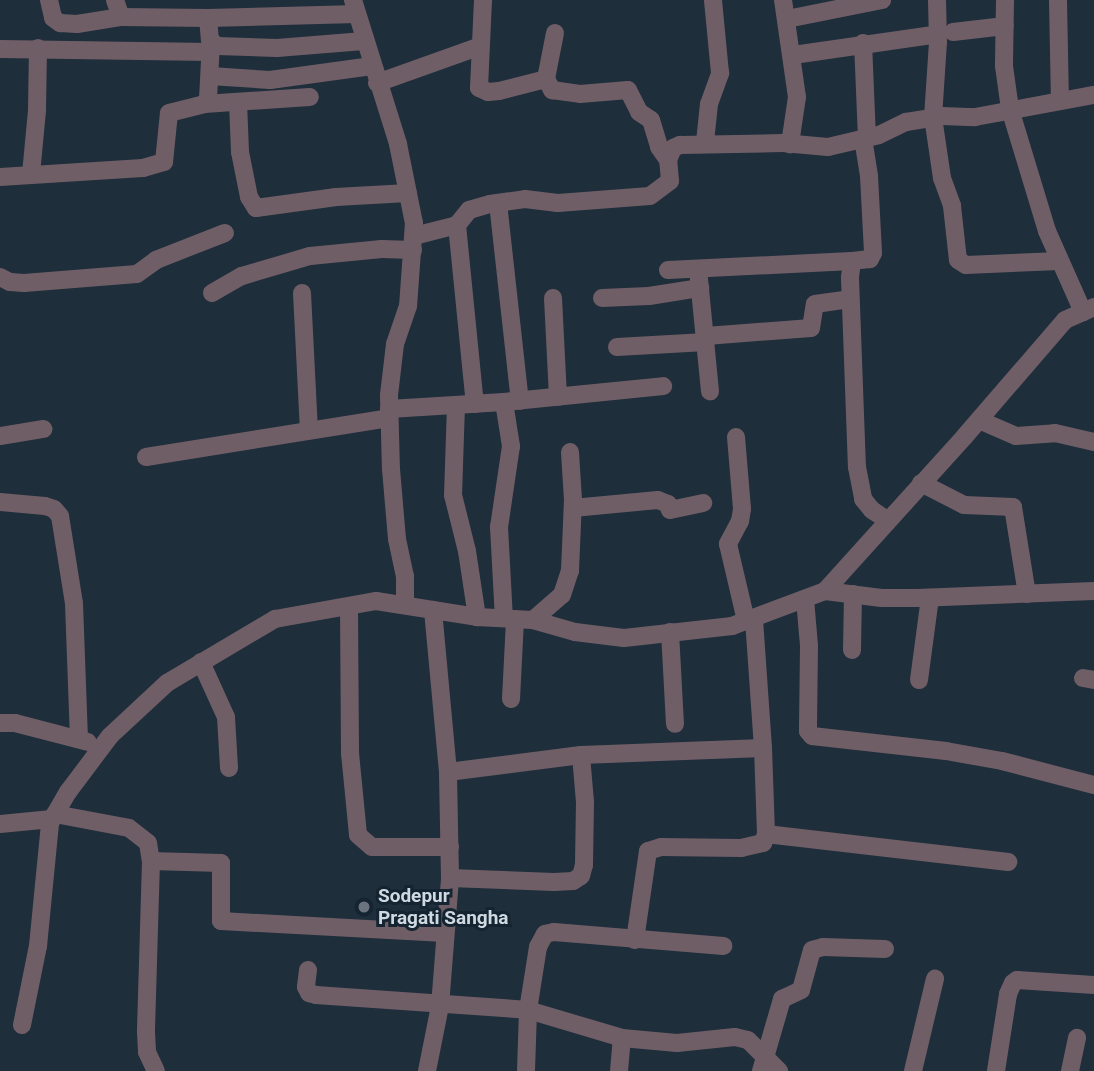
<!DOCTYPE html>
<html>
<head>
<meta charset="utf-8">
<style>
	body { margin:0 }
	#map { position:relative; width:1094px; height:1071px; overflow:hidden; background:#1e2e3b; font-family:Roboto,sans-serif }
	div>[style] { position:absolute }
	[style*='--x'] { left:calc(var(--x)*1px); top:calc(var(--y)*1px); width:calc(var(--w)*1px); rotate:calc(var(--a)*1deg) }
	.minor>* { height:18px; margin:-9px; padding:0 9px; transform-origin:9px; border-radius:9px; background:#705e67 }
	.dots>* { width:19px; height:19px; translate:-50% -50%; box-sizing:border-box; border:4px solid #142431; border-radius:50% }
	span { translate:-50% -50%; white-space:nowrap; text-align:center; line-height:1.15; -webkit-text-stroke:6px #142431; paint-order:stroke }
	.poi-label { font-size:19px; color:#cfd9e2; font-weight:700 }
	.left { translate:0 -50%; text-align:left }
</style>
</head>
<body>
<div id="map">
	<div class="minor">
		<i style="--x:49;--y:0;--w:18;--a:77"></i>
		<i style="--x:53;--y:18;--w:9;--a:36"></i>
		<i style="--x:60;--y:23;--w:17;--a:3"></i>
		<i style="--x:77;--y:24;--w:45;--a:-9"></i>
		<i style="--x:115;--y:0;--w:18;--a:71"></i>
		<i style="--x:121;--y:17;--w:87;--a:0.7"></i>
		<i style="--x:208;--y:18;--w:22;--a:85"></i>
		<i style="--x:210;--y:40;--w:9;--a:41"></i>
		<i style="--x:217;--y:46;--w:60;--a:1.9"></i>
		<i style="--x:277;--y:48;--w:87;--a:-4.6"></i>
		<i style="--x:353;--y:0;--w:151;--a:72.6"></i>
		<i style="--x:398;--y:144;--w:81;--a:78.6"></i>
		<i style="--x:414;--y:223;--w:83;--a:94.1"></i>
		<i style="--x:408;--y:306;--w:40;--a:108.9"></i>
		<i style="--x:395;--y:344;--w:51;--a:96.7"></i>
		<i style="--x:389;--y:395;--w:74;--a:88.5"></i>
		<i style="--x:391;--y:469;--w:70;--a:85.1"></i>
		<i style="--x:397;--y:539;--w:38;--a:78"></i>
		<i style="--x:405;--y:576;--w:29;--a:90"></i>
		<i style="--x:483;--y:0;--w:88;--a:92.6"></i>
		<i style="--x:479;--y:88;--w:10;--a:24"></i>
		<i style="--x:488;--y:92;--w:11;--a:-5"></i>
		<i style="--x:499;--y:91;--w:49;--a:-14.3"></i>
		<i style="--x:783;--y:0;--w:98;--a:81.8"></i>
		<i style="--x:797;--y:97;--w:48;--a:98.5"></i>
		<i style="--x:937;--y:0;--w:42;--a:88.6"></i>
		<i style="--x:938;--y:42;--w:75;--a:93.8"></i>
		<i style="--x:933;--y:117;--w:62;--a:81.6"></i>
		<i style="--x:942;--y:178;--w:30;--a:70"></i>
		<i style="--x:952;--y:206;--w:54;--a:83.7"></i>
		<i style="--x:958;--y:260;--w:9;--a:32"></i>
		<i style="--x:966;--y:265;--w:93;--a:-2.5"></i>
		<i style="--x:1005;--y:0;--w:66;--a:90.9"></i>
		<i style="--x:1004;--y:66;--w:43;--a:82.1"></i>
		<i style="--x:1010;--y:109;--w:127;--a:73.1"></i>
		<i style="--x:1047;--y:231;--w:89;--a:66"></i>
		<i style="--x:1058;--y:0;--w:101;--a:88.9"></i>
		<i style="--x:208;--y:18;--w:149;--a:-1.5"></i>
		<i style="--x:787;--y:19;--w:97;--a:-11.3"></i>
		<i style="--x:953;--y:32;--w:52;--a:-6.6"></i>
		<i style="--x:555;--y:33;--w:47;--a:101.1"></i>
		<i style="--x:546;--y:79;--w:13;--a:61"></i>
		<i style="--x:552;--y:90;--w:28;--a:8"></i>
		<i style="--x:580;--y:94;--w:48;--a:-4.8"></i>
		<i style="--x:628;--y:90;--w:25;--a:63"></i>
		<i style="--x:639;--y:112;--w:14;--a:34"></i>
		<i style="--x:651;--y:120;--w:28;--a:73"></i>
		<i style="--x:659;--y:147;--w:16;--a:55"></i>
		<i style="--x:863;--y:43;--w:94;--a:87.6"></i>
		<i style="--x:0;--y:49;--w:211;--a:0.8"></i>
		<i style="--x:793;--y:55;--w:147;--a:-8.2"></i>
		<i style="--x:210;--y:76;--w:60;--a:3.8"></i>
		<i style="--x:270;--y:80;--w:103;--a:-7.8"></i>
		<i style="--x:377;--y:83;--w:110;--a:-19.6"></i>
		<i style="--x:238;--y:102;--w:50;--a:87.7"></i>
		<i style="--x:240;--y:152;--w:46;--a:78.7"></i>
		<i style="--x:249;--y:197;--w:13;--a:58"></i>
		<i style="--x:256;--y:208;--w:81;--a:-7.8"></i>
		<i style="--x:336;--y:197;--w:72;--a:-3.2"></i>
		<i style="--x:204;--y:104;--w:106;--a:-3.8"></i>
		<i style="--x:863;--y:138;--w:38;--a:81"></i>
		<i style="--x:869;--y:176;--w:77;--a:87"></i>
		<i style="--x:873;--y:253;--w:7;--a:117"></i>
		<i style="--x:870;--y:259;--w:18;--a:174"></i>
		<i style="--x:852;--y:261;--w:17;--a:97"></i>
		<i style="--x:850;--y:278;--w:189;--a:87.9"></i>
		<i style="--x:857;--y:467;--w:33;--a:79"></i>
		<i style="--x:863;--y:499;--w:14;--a:51"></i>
		<i style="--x:872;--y:510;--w:18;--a:34"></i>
		<i style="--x:705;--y:142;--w:38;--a:-84"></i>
		<i style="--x:709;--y:104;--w:33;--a:-70"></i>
		<i style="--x:720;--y:73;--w:73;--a:-95.5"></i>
		<i style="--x:31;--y:174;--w:64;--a:-84.6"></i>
		<i style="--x:37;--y:110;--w:62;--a:-89.1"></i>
		<i style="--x:0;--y:177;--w:143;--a:-3.6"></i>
		<i style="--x:143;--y:168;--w:22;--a:-16"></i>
		<i style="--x:164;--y:162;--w:49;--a:-84.2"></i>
		<i style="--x:169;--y:113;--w:36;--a:-14"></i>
		<i style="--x:204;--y:104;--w:6;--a:-51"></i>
		<i style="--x:208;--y:99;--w:57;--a:-87"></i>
		<i style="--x:498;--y:203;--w:199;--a:83.7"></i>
		<i style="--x:457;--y:225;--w:180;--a:84.3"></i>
		<i style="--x:414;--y:236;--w:44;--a:-14.3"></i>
		<i style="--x:457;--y:225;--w:19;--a:-51"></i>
		<i style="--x:469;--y:210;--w:22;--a:-16"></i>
		<i style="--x:490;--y:204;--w:35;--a:-8"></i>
		<i style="--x:525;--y:199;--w:33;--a:7"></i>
		<i style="--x:558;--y:203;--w:92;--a:-4.4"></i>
		<i style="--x:650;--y:196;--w:25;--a:-37"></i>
		<i style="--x:670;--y:181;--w:21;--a:-95"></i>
		<i style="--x:668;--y:160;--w:13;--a:-67"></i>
		<i style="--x:673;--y:148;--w:8;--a:-23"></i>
		<i style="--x:680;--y:145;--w:103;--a:-1.1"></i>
		<i style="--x:783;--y:143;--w:45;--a:5.1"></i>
		<i style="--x:828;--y:147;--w:52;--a:-13.2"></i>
		<i style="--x:879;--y:135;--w:30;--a:-26"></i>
		<i style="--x:906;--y:122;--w:36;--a:-9"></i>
		<i style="--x:942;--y:116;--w:33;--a:2"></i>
		<i style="--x:975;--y:117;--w:121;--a:-10.5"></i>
		<i style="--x:698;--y:269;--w:123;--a:84.4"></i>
		<i style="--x:668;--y:270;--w:184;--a:-2.8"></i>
		<i style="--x:0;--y:277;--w:11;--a:27"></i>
		<i style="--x:10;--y:282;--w:14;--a:4"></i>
		<i style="--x:24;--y:283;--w:113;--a:-4.6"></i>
		<i style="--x:137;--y:274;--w:24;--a:-36"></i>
		<i style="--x:156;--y:260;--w:74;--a:-21.4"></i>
		<i style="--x:212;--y:293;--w:34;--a:-30"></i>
		<i style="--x:242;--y:276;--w:71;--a:-16.4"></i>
		<i style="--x:310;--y:256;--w:72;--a:-5.6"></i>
		<i style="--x:382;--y:249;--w:31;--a:2"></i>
		<i style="--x:302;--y:293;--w:137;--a:87.1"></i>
		<i style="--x:553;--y:298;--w:99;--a:87.1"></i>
		<i style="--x:602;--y:298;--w:47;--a:-2.4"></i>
		<i style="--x:649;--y:296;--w:52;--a:-8.9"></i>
		<i style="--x:706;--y:336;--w:105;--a:-4.4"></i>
		<i style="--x:811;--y:328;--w:24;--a:-81"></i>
		<i style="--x:815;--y:304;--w:35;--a:-8"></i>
		<i style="--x:617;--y:347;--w:89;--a:-3.2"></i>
		<i style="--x:504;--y:402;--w:45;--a:81"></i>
		<i style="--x:511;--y:446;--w:82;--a:98.4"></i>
		<i style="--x:499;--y:527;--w:91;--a:86.9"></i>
		<i style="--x:456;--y:405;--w:90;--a:91.9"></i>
		<i style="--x:453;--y:495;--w:58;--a:76"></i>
		<i style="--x:467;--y:551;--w:67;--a:81.4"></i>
		<i style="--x:389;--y:409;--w:115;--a:-3.5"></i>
		<i style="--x:504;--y:402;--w:160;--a:-5.7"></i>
		<i style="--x:979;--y:420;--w:40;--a:23.4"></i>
		<i style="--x:1016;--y:436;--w:39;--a:-4"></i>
		<i style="--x:1055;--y:433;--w:40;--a:13"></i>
		<i style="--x:0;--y:436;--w:44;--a:-9.2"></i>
		<i style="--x:736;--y:437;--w:72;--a:85.2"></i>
		<i style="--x:742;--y:509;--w:12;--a:99"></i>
		<i style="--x:740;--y:521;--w:26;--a:118"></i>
		<i style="--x:728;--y:544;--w:79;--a:76.8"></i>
		<i style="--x:146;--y:457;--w:246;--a:-9.1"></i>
		<i style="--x:921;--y:483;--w:48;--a:27.1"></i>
		<i style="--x:964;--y:505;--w:49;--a:2.3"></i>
		<i style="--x:1013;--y:507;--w:88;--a:80.9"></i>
		<i style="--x:0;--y:502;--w:45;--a:5.1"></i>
		<i style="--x:45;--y:506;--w:9;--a:18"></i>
		<i style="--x:54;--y:509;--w:9;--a:49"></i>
		<i style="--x:60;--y:516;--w:88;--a:80.9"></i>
		<i style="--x:74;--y:603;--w:135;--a:87.9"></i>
		<i style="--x:573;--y:508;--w:85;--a:-5.4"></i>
		<i style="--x:658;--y:500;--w:11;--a:22"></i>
		<i style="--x:668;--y:504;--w:6;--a:72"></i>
		<i style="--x:670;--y:510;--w:34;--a:-12"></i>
		<i style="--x:825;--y:591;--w:209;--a:-47.9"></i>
		<i style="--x:965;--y:436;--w:153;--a:-49.2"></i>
		<i style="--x:1065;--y:320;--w:32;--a:-24"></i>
		<i style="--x:805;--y:599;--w:47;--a:85.1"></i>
		<i style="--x:809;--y:646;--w:85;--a:90.7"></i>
		<i style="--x:808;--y:731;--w:6;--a:51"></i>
		<i style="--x:812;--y:736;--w:135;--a:6.4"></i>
		<i style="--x:946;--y:751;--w:57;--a:10.1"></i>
		<i style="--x:1002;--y:761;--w:95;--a:14.6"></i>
		<i style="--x:349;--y:607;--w:146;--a:89.6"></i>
		<i style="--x:350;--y:753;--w:82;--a:84.4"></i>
		<i style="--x:358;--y:835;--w:18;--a:41"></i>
		<i style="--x:372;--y:847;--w:78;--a:0"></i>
		<i style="--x:533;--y:620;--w:38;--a:-41"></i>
		<i style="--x:562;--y:595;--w:25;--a:-72"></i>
		<i style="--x:570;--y:571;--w:71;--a:-87.6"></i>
		<i style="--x:573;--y:500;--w:48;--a:-93.6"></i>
		<i style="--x:670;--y:632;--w:92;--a:86.9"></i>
		<i style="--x:852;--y:650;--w:56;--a:-89"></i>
		<i style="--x:201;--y:662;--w:60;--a:65.6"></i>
		<i style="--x:226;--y:717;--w:51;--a:86.6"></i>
		<i style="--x:1083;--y:678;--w:11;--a:10"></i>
		<i style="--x:919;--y:680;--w:83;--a:-82.4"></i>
		<i style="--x:511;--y:699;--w:80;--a:-87.1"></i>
		<i style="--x:0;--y:723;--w:15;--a:0"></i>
		<i style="--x:15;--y:723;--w:75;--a:14.6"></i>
		<i style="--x:448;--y:772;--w:134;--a:-7.3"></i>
		<i style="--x:581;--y:755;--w:182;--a:-2.2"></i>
		<i style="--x:55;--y:814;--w:75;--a:10.7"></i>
		<i style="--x:129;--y:828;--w:24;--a:38"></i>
		<i style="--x:148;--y:843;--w:18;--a:81"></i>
		<i style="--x:151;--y:861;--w:171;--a:91.7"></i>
		<i style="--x:146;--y:1032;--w:20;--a:87"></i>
		<i style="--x:147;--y:1052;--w:21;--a:65"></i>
		<i style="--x:0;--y:824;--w:52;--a:-5.5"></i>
		<i style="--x:766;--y:834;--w:244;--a:6.6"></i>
		<i style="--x:151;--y:861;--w:70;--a:1.6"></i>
		<i style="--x:221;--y:863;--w:58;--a:90"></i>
		<i style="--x:221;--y:921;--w:224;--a:3.1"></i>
		<i style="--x:450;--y:878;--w:104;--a:2.2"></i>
		<i style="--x:554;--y:882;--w:19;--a:-3"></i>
		<i style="--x:573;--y:881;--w:9;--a:-32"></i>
		<i style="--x:581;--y:876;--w:11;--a:-75"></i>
		<i style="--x:584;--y:865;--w:63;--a:-89.1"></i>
		<i style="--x:585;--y:802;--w:47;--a:-94.9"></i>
		<i style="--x:635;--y:940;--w:90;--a:-81.7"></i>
		<i style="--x:648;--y:851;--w:14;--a:-17"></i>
		<i style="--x:661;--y:847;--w:80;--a:0.7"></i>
		<i style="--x:741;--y:848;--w:23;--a:-13"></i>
		<i style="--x:763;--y:843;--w:9;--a:-72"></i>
		<i style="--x:766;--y:834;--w:86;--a:-92"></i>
		<i style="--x:763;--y:748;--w:129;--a:-94"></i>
		<i style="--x:308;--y:970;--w:17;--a:97"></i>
		<i style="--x:306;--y:987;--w:7;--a:63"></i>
		<i style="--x:309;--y:993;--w:7;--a:16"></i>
		<i style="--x:316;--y:995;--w:213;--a:4"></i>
		<i style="--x:528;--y:1010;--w:98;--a:16.6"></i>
		<i style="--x:622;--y:1038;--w:55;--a:5.2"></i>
		<i style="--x:677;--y:1043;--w:58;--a:-5.9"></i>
		<i style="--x:735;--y:1037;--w:13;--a:13"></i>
		<i style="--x:748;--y:1040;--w:44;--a:45"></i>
		<i style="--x:22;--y:1025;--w:81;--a:-78.6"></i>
		<i style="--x:38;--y:946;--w:124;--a:-84.4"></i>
		<i style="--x:50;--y:823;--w:36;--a:-60"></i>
		<i style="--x:68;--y:792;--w:70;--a:-53.1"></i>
		<i style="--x:110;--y:736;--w:78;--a:-42.9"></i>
		<i style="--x:167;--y:683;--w:126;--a:-30.7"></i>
		<i style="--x:275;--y:619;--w:103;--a:-10.1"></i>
		<i style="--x:376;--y:601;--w:102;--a:9"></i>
		<i style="--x:477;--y:617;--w:56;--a:3.1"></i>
		<i style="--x:533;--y:620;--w:44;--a:15.9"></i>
		<i style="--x:575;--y:632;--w:49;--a:7"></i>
		<i style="--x:624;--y:638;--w:109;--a:-6.3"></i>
		<i style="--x:732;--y:626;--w:99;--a:-20.6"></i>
		<i style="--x:825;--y:591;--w:57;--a:7"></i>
		<i style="--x:882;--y:598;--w:36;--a:0"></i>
		<i style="--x:918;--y:598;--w:176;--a:-2.3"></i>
		<i style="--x:427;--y:1071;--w:66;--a:-78.7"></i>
		<i style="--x:440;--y:1006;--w:128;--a:-85.5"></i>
		<i style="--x:450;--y:878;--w:106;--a:-91.1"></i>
		<i style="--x:448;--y:772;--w:163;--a:-95.3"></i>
		<i style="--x:526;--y:1071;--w:61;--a:-88.1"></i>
		<i style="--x:528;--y:1010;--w:64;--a:-81"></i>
		<i style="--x:538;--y:947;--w:15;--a:-62"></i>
		<i style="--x:545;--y:934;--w:9;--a:-13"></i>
		<i style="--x:554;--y:932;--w:170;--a:4.7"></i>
		<i style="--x:619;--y:1071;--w:33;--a:-85"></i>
		<i style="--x:761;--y:1071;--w:75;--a:-73.7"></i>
		<i style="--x:782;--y:999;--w:21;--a:-25"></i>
		<i style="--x:801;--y:990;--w:41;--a:-74.6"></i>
		<i style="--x:812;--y:950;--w:11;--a:-15"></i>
		<i style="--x:823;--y:947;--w:62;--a:1.8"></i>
		<i style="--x:913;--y:1071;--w:95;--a:-76.6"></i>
		<i style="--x:996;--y:1071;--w:78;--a:-81.1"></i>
		<i style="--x:1008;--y:994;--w:12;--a:-66"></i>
		<i style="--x:1013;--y:983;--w:5;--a:-37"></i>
		<i style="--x:1017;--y:980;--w:77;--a:3.7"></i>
		<i style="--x:1070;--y:1071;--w:34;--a:-78"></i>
	</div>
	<div class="dots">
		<i style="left:364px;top:907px;background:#6b7280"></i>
	</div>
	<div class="poi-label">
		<span class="left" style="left:378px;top:907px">Sodepur<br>Pragati Sangha</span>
	</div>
</div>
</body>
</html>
